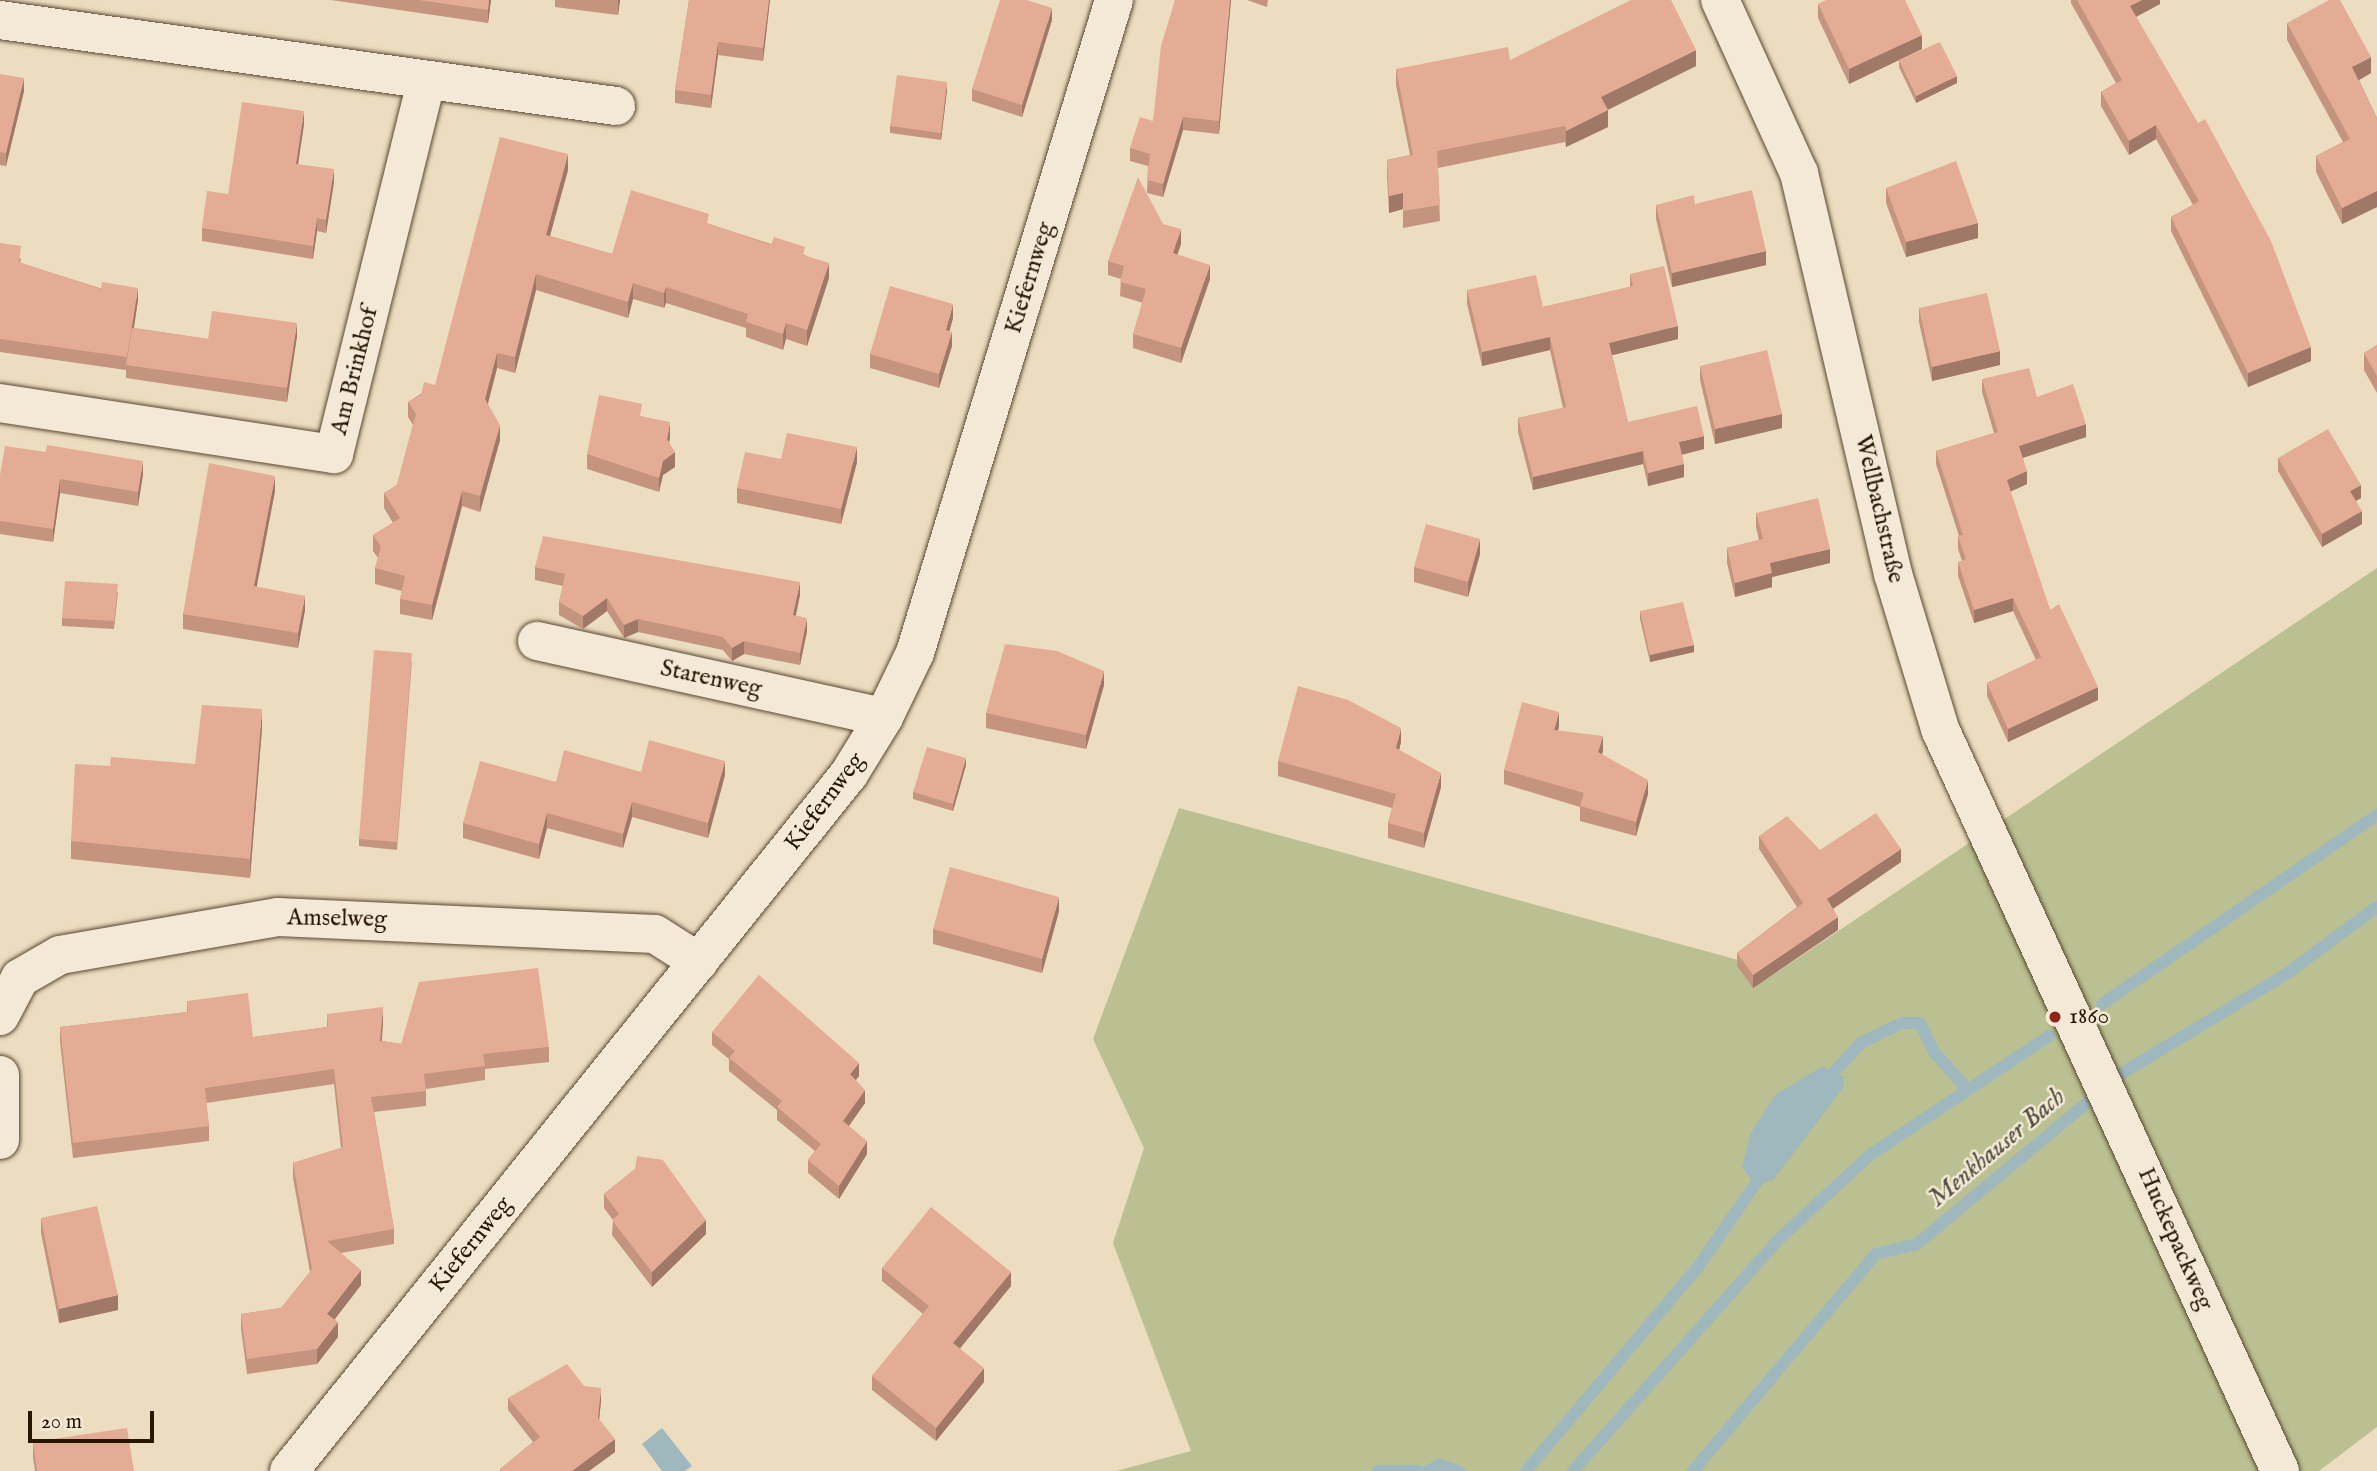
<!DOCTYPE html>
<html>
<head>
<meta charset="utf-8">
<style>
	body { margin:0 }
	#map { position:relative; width:2377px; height:1471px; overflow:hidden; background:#ecddc0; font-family:"IM FELL English",serif }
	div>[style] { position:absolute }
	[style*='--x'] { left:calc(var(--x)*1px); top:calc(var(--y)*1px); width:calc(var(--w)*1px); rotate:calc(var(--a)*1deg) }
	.green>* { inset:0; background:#bac091 }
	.water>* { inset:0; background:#9fb8be }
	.stream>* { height:12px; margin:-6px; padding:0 6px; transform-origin:6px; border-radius:6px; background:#9fb8be }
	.roads { filter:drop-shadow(0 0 2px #594830) drop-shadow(0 0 2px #594830) }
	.minor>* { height:38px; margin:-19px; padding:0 19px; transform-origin:19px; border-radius:19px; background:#f3e9d6 }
	.wall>* { inset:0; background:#c4947f }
	.shaded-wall>* { inset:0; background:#a07868 }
	.building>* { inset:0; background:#e4ac94 }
	.dots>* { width:19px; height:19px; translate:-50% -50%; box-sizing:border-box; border:4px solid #f3e9d6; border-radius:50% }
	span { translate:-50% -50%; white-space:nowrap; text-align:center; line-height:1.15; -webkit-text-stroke:5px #f3e9d6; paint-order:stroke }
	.street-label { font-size:24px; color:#281600 }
	.poi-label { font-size:24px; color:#281600 }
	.left { translate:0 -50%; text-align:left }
	.water-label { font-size:26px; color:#524f42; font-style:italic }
	.scale { position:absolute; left:28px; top:1411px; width:126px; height:32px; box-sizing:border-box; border:4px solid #281600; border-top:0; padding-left:9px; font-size:21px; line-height:24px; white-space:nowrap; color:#281600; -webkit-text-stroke:5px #f3e9d6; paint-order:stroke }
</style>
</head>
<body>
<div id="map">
	<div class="green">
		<i style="clip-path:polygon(2377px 568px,2377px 1427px,2319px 1471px,1116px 1471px,1191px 1451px,1113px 1243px,1144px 1148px,1093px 1039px,1179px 808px,1779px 971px)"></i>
	</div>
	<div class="water">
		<i style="clip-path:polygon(1823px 1066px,1844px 1077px,1843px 1088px,1773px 1180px,1756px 1185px,1742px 1167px,1751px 1133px,1775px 1095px)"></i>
		<i style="clip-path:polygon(662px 1428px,692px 1466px,685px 1471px,662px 1471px,642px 1444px)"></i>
	</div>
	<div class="stream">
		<i style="--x:2102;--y:1004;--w:334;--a:-34.5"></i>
		<i style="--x:1824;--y:1083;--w:54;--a:-47.2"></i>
		<i style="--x:1861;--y:1043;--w:46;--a:-26"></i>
		<i style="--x:1902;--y:1023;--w:18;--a:0"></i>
		<i style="--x:1920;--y:1023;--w:32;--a:64"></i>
		<i style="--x:1934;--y:1052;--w:51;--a:48.2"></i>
		<i style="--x:1378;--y:1471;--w:41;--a:0"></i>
		<i style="--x:1428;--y:1471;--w:13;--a:-27"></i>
		<i style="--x:1440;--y:1465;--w:20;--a:18"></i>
		<i style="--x:1526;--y:1471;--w:267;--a:-49.9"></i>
		<i style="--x:1698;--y:1267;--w:118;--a:-55.4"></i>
		<i style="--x:1573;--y:1471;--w:310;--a:-48.4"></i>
		<i style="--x:1779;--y:1239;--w:124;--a:-42.7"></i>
		<i style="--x:1870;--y:1155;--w:215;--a:-33.6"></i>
		<i style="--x:1693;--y:1471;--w:284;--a:-49.9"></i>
		<i style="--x:1876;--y:1254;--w:42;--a:-13.7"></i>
		<i style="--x:1917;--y:1244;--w:269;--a:-39.7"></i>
		<i style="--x:2124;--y:1072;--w:188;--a:-31.1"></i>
		<i style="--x:2285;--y:975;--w:114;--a:-36.5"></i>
	</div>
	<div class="roads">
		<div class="minor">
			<i style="--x:1720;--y:0;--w:190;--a:65.5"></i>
			<i style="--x:1799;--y:173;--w:412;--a:76.8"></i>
			<i style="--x:1893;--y:574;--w:162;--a:73.1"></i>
			<i style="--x:1940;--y:729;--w:816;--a:65.38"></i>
			<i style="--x:0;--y:20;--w:622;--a:7.95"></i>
			<i style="--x:0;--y:403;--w:338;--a:8.7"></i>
			<i style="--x:334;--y:454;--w:383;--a:-76.1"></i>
			<i style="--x:537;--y:641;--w:355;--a:12.4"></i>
			<i style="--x:0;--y:1016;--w:43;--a:-62.2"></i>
			<i style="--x:20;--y:978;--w:46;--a:-29.9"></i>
			<i style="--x:60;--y:955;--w:221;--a:-9.9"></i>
			<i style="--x:278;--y:917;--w:377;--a:2.6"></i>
			<i style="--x:655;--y:934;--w:52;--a:32.5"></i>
			<i style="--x:0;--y:1075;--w:65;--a:90"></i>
			<i style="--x:289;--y:1471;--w:894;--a:-51.22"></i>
			<i style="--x:849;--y:774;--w:67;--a:-58.4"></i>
			<i style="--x:884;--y:717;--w:71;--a:-64.2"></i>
			<i style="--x:915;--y:653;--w:683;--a:-73.05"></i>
		</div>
	</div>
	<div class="wall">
		<i style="clip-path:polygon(331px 0,491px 0,488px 23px)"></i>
		<i style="clip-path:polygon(555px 0,620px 0,618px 15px,555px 7px)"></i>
		<i style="clip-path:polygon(689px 0,770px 0,763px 61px,718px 55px,711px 108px,675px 103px,675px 90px)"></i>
		<i style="clip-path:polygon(1175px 0,1231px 0,1219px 134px,1183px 130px,1163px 197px,1147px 193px,1148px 166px,1130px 161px,1130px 148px,1153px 121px)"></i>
		<i style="clip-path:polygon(1247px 0,1268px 0,1267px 7px)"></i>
		<i style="clip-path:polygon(2071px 0,2160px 0,2160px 4px,2136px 17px,2311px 361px,2248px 387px,2171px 231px,2171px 217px,2193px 205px,2156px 139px,2129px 155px,2101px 106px,2101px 92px,2116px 83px,2071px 3px)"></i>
		<i style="clip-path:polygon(1818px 4px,1922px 49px,1901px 59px,1957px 83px,1916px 103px,1899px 67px,1899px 60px,1849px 84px,1818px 18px)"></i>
		<i style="clip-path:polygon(1052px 20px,1022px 117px,972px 101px,972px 89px)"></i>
		<i style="clip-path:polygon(2287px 23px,2371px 73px,2359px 80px,2377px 118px,2377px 207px,2342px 224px,2316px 172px,2316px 156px,2343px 142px,2287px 40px)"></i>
		<i style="clip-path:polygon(1510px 60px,1696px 66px,1608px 110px,1608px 127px,1566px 147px,1565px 142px,1438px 168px,1440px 221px,1403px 228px,1403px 209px,1389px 213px,1387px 176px,1387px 160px,1410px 155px,1396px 85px,1396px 69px)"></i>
		<i style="clip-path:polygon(0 74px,24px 91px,6px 166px,0 165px)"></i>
		<i style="clip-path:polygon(947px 90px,941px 140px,890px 133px,890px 126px)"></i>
		<i style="clip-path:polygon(304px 124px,298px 165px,334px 182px,326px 233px,317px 231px,313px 259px,202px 241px,202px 228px,228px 194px)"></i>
		<i style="clip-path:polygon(568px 170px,550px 236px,612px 254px,709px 224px,805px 255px,829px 278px,807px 346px,786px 339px,783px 350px,746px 337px,746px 328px,666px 303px,664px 308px,633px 299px,628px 318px,536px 290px,515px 373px,497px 368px,488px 404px,500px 440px,480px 512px,462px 506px,432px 620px,400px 614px,400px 599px,402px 591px,375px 584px,375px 568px,378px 558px,373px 551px,373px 535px,393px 523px,384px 508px,384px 493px,397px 485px,413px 425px,408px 417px,408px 402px,435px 385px)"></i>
		<i style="clip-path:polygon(1886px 188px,1978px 238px,1906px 257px,1886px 203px)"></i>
		<i style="clip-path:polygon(1695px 204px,1766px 265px,1672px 287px,1656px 219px,1656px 205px)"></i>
		<i style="clip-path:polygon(1163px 224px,1181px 244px,1177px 254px,1210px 279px,1181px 363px,1133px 348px,1133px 334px,1143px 303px,1120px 296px,1121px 279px,1108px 275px,1108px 261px)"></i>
		<i style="clip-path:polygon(0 243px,21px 259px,20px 263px,138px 300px,134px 328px,208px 339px,297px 336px,287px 402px,126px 378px,126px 370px,0 352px)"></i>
		<i style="clip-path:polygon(1630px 274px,1678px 339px,1612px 355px,1628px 422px,1704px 449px,1682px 455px,1684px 477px,1648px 486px,1643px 464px,1533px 490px,1518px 432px,1518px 418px,1563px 408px,1550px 350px,1482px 366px,1467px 304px,1467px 290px,1543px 307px,1630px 287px)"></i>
		<i style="clip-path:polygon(1919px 308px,2000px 365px,1932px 381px,1919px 322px)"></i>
		<i style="clip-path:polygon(953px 318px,949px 331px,952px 346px,939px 388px,870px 368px,870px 354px)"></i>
		<i style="clip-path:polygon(2377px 345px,2377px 393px,2364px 370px,2364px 353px)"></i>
		<i style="clip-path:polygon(1700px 366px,1782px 428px,1715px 444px,1700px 380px)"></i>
		<i style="clip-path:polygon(1982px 379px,2037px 397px,2086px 437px,2023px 458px,2027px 484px,2010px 492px,2050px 610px,2098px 700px,2008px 742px,1987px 696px,1987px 683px,2036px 660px,2013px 611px,1974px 623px,1958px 576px,1958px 562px,1962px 561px,1958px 549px,1958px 536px,1959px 536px,1936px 464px,1936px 451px,1994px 433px,1982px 392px)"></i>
		<i style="clip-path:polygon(642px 416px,670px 437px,669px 443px,675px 467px,663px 475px,659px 492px,587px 469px,587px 454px)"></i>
		<i style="clip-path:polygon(2278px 458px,2361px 498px,2356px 501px,2362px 524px,2322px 547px,2278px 471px)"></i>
		<i style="clip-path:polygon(857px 462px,841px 524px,737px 503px,737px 488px)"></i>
		<i style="clip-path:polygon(143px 474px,138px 506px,60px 493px,53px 542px,0 534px,0 475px)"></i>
		<i style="clip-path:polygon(275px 491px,256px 587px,305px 610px,298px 648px,183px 629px,183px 614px)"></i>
		<i style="clip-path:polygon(1756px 513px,1830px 563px,1772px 577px,1772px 587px,1735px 597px,1727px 563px,1727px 548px,1759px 540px,1756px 527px)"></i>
		<i style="clip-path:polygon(1480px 554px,1468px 597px,1414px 582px,1414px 567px)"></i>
		<i style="clip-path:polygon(535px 567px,800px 595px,796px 615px,807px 631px,800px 665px,744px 654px,732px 661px,723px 650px,638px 632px,624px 638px,607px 611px,583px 629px,559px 615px,559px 602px,563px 586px,535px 580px)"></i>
		<i style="clip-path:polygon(118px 592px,114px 629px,62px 626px,62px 618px)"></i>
		<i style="clip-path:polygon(1640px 611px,1694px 652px,1650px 662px,1640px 619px)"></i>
		<i style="clip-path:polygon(412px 660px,397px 850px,359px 846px,359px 839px)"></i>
		<i style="clip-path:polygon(1104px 685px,1086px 749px,986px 728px,986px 713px)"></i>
		<i style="clip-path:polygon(1559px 726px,1558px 731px,1603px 751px,1602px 754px,1648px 794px,1636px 836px,1580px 821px,1580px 807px,1504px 784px,1504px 770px)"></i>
		<i style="clip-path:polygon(262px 728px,250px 878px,71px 859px,71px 841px,110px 766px,195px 764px)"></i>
		<i style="clip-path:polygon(1401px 742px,1399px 750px,1441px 787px,1424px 848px,1388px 838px,1388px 823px,1392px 808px,1278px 776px,1278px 761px)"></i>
		<i style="clip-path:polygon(966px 765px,953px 811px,913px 799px,913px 792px)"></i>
		<i style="clip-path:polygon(641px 772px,725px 775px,708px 838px,632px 817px,623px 848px,547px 828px,539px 859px,463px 838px,463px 823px,556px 782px)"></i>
		<i style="clip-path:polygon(1759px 836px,1820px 850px,1901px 862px,1833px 908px,1838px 930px,1753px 988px,1737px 966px,1737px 953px,1797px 907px,1759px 849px)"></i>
		<i style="clip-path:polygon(1059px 911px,1042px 973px,933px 944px,933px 929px)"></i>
		<i style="clip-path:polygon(187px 1001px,253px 1037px,327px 1027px,327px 1014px,383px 1022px,382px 1041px,401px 1044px,549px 1047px,549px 1062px,485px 1069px,485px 1080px,426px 1089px,426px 1106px,374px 1112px,394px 1229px,394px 1244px,341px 1253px,361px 1285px,335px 1319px,338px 1337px,317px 1364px,247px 1374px,241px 1329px,241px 1314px,281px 1308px,310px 1272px,293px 1178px,293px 1163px,341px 1148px,334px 1084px,206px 1103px,209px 1126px,209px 1141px,73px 1158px,60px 1042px,60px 1027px,187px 1012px)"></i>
		<i style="clip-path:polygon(712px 1032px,859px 1076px,856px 1080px,865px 1103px,849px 1126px,867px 1154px,839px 1199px,808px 1173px,808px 1160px,815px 1151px,777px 1120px,777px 1110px,729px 1071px,729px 1059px,712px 1045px)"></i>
		<i style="clip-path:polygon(635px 1169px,706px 1234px,652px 1287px,612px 1235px,613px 1220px,604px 1208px,604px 1194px)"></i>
		<i style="clip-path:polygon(41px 1218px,118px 1310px,59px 1323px,41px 1233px)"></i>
		<i style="clip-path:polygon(882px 1268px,1011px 1286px,960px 1348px,984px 1382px,936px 1441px,872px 1390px,872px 1376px,923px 1314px,882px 1281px)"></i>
		<i style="clip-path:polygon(584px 1386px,601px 1401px,599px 1419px,615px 1452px,589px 1471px,500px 1471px,500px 1469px,533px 1442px,508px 1410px,508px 1398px)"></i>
		<i style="clip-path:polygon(33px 1442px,134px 1471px,35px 1471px,33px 1457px)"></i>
	</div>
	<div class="shaded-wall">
		<i style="clip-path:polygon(489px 0,491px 0,488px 23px,488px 10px)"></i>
		<i style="clip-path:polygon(618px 0,620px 0,618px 15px)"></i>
		<i style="clip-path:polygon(769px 0,770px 0,763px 61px,763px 48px)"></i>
		<i style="clip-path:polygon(1230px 0,1231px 0,1219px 134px,1219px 121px)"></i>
		<i style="clip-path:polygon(2142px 0,2160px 0,2160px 4px,2130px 20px,2130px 6px)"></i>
		<i style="clip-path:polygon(1052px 8px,1052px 20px,1022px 117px,1022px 105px)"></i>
		<i style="clip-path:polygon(1922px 35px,1922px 49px,1849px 84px,1849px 69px)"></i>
		<i style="clip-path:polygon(718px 42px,718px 55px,711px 108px,711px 95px)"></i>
		<i style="clip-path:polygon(1696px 50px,1696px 66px,1601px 113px,1601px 97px)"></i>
		<i style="clip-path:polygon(2371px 57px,2371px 73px,2352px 84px,2352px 67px)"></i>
		<i style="clip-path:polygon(1957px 76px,1957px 83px,1916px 103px,1916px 96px)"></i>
		<i style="clip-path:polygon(24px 78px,24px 91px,6px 166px,6px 153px)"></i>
		<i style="clip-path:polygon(947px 82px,947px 90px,941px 140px,941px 133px)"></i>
		<i style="clip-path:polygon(1608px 110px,1608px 127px,1566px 147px,1566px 131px)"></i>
		<i style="clip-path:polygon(304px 111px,304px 124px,296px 177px,296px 164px)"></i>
		<i style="clip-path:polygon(1183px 117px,1183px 130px,1163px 197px,1163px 184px)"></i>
		<i style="clip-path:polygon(2156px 125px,2156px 139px,2129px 155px,2129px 141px)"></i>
		<i style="clip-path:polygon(568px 154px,568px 170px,546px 250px,546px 235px)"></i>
		<i style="clip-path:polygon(334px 169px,334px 182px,326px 233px,326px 220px)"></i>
		<i style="clip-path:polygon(2377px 191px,2377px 207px,2342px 224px,2342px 208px)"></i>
		<i style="clip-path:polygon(1403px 193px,1403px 209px,1389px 213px,1389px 196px)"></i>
		<i style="clip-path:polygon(317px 218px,317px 231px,313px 259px,313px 246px)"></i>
		<i style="clip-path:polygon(1978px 223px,1978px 238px,1906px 257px,1906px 242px)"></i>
		<i style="clip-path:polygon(1181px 229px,1181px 244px,1173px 268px,1173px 253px)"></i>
		<i style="clip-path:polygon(1766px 251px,1766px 265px,1672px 287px,1672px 273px)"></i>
		<i style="clip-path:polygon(829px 263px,829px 278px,807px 346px,807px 330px)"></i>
		<i style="clip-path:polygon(1210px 265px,1210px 279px,1181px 363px,1181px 348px)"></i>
		<i style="clip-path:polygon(536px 274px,536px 290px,515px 373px,515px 357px)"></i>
		<i style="clip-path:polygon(633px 283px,633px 299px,628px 318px,628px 302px)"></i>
		<i style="clip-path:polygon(666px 287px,666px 303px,664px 308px,664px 293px)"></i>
		<i style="clip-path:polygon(138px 288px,138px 300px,128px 365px,127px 357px)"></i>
		<i style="clip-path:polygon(953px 304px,953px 318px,946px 344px,946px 330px)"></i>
		<i style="clip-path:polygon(297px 323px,297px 336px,287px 402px,287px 388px)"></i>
		<i style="clip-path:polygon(786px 323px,786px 339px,783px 350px,783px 334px)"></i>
		<i style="clip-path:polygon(1678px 326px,1678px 339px,1609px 356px,1609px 343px)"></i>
		<i style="clip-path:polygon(952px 332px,952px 346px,939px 388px,939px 374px)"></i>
		<i style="clip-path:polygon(1550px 337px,1550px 350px,1482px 366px,1482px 352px)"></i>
		<i style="clip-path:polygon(2311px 347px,2311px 361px,2248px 387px,2248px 373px)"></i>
		<i style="clip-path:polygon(2000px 351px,2000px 365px,1932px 381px,1932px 367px)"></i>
		<i style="clip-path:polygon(497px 353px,497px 368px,485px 414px,485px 399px)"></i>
		<i style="clip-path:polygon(1782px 414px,1782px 428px,1715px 444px,1715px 429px)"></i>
		<i style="clip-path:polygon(670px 422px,670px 437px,667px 454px,667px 439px)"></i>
		<i style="clip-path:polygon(2086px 424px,2086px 437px,2019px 459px,2019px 446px)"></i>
		<i style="clip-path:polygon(500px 425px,500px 440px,480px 512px,480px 496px)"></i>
		<i style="clip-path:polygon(1704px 436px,1704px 449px,1679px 455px,1679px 442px)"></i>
		<i style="clip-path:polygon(857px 447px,857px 462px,841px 524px,841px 509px)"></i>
		<i style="clip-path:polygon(1643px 451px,1643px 464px,1533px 490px,1533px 477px)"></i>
		<i style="clip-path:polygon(675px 452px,675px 467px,663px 475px,659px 492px,659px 478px,663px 461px)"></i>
		<i style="clip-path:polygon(143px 461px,143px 474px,138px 506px,138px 492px)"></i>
		<i style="clip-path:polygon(1684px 464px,1684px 477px,1648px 486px,1648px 473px)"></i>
		<i style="clip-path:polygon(2027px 471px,2027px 484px,2007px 493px,2007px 480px)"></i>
		<i style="clip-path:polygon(275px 476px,275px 491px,254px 601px,254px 586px)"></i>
		<i style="clip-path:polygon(60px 479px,60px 493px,53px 542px,53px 529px)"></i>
		<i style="clip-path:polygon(2361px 485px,2361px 498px,2350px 504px,2350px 491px)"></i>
		<i style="clip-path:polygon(462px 491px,462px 506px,432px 620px,432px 605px)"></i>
		<i style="clip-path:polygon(2362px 511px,2362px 524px,2322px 547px,2322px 534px)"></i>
		<i style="clip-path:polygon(1480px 539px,1480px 554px,1468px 597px,1468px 582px)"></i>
		<i style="clip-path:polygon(1830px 549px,1830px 563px,1772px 577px,1772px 587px,1735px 597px,1735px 583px,1770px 563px)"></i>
		<i style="clip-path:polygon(800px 582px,800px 595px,793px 628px,793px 615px)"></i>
		<i style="clip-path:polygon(305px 596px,305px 610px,298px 648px,298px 633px)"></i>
		<i style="clip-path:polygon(607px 598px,607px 611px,583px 629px,583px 616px)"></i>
		<i style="clip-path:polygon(2013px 598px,2013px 611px,1974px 623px,1974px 610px)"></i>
		<i style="clip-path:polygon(807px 618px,807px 631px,800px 665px,800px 653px)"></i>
		<i style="clip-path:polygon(638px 619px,638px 632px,624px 638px,624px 625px)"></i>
		<i style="clip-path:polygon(744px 641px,744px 654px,732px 661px,732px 648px)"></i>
		<i style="clip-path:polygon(1694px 645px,1694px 652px,1650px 662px,1650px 655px)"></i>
		<i style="clip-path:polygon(1104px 671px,1104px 685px,1086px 749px,1086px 735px)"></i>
		<i style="clip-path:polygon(2098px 687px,2098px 700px,2008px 742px,2008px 729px)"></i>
		<i style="clip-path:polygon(262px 709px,262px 728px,250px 878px,250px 859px)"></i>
		<i style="clip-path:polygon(1559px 712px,1559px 726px,1554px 745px,1554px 730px)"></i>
		<i style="clip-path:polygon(1401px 728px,1401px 742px,1396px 762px,1396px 748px)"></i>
		<i style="clip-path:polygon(1603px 736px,1603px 751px,1598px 767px,1598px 752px)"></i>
		<i style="clip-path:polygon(966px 758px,966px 765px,953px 811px,953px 804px)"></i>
		<i style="clip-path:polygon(725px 761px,725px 775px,708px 838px,708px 823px)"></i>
		<i style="clip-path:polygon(1441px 773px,1441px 787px,1424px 848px,1424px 833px)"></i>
		<i style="clip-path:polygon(1648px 780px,1648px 794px,1636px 836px,1636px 822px)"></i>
		<i style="clip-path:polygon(632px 802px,632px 817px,623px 848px,623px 834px)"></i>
		<i style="clip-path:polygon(547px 813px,547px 828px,539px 859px,539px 844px)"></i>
		<i style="clip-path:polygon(1901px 849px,1901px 862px,1827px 913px,1827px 899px)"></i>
		<i style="clip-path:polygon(1059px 897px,1059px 911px,1042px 973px,1042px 959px)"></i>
		<i style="clip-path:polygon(1838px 917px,1838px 930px,1753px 988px,1753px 975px)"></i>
		<i style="clip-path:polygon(383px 1007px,383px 1022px,380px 1055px,380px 1041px)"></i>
		<i style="clip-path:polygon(859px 1063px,859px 1076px,850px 1087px,850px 1074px)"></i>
		<i style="clip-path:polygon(865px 1090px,865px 1103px,843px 1134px,843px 1121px)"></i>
		<i style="clip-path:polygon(867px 1141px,867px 1154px,839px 1199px,839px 1186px)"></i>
		<i style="clip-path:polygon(706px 1220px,706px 1234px,652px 1287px,652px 1272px)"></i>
		<i style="clip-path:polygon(361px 1270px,361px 1285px,327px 1329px,327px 1314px)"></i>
		<i style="clip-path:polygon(1011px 1272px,1011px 1286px,953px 1357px,953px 1343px)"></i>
		<i style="clip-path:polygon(118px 1295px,118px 1310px,59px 1323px,59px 1309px)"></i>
		<i style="clip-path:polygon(338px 1322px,338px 1337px,317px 1364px,317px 1349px)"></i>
		<i style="clip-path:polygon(984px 1368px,984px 1382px,936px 1441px,936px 1428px)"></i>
		<i style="clip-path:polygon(601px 1388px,601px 1401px,598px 1431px,598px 1418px)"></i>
		<i style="clip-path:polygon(615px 1439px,615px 1452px,589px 1471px,572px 1471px)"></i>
	</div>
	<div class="building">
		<i style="clip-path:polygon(419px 0,489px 0,488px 10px)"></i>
		<i style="clip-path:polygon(689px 0,769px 0,763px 48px,718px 42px,711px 95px,675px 90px)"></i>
		<i style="clip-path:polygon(1000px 0,1027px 0,1052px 8px,1022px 105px,972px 89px)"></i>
		<i style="clip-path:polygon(1175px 0,1230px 0,1219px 121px,1183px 117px,1163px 184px,1147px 180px,1150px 154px,1130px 148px,1140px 117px,1153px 121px,1161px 46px)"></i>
		<i style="clip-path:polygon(1631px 0,1671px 0,1696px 50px,1601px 97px,1608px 110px,1566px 131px,1565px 126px,1437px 151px,1440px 205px,1403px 211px,1403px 193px,1389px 196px,1387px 160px,1413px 155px,1396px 69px,1508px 47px,1510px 60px)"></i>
		<i style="clip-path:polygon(1826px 0,1905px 0,1922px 35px,1849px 69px,1818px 4px)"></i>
		<i style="clip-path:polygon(2077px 0,2142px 0,2130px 6px,2198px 123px,2205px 119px,2271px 241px,2311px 347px,2248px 373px,2171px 217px,2199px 201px,2156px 125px,2129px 141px,2101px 92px,2122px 80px)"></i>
		<i style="clip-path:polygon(2329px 0,2340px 0,2371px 57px,2352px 67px,2377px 118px,2377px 191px,2342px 208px,2316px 156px,2350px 139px,2287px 23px)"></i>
		<i style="clip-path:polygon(1940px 42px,1957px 76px,1916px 96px,1899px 60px)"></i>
		<i style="clip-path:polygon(0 74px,24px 78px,6px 153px,0 152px)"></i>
		<i style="clip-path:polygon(897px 75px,947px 82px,941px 133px,890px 126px)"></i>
		<i style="clip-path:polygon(242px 102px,304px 111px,296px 164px,334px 169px,326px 220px,317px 218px,313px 246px,202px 228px,207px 191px,228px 194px)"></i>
		<i style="clip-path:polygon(500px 137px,568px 154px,546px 235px,612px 254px,631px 190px,709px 214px,707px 223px,771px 245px,774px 237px,805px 247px,803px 255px,829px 263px,807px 330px,786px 323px,783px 334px,746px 322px,748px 314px,666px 287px,664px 293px,633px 283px,628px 302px,536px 274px,515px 357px,497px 353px,485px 399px,500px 425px,480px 496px,462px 491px,432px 605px,400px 599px,405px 576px,375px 568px,381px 547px,373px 535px,400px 518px,384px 493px,397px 485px,416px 414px,408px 402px,421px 395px,424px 382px,435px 385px)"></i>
		<i style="clip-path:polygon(1956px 161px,1978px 223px,1906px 242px,1886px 188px)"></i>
		<i style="clip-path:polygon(1138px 177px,1163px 224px,1181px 229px,1173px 253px,1210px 265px,1181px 348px,1133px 334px,1146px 289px,1120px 282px,1124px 266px,1108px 261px)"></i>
		<i style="clip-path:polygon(1752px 190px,1766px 251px,1672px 273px,1656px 205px,1694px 195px,1695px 204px)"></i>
		<i style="clip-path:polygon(0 243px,21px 246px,19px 262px,101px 289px,102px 282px,138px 288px,127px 357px,0 339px)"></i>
		<i style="clip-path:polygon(1664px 266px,1678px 326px,1609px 343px,1628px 422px,1697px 406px,1704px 436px,1679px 442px,1684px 464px,1648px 473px,1643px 451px,1533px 477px,1518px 418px,1566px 407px,1550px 337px,1482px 352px,1467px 290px,1536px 275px,1543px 307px,1633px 286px,1630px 274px)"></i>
		<i style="clip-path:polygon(890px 286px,953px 304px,946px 330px,952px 332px,939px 374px,870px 354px)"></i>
		<i style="clip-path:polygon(1987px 293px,2000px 351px,1932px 367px,1919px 308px)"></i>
		<i style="clip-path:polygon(212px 311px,297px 323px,287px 388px,126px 365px,132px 328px,208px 339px)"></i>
		<i style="clip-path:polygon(2377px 345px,2377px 376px,2364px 353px)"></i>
		<i style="clip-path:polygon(1767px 350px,1782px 414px,1715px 429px,1700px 366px)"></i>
		<i style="clip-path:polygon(2029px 368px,2037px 397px,2073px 384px,2086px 424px,2019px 446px,2027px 471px,2007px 480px,2050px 610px,2059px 604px,2098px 687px,2008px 729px,1987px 683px,2041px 657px,2013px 598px,1974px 610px,1958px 562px,1966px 559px,1958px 536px,1963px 535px,1936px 451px,1998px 432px,1982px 379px)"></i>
		<i style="clip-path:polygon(599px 395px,642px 404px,640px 416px,670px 422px,667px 439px,675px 452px,663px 461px,659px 478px,587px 454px)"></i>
		<i style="clip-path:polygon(2328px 429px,2361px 485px,2350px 491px,2362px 511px,2322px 534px,2278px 458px)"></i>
		<i style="clip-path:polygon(787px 433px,857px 447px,841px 509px,737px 488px,745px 452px,781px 459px)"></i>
		<i style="clip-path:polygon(47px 445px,143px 461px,138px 492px,60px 479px,53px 529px,0 521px,0 475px,5px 446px,46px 452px)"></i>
		<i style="clip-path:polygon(209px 463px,275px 476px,254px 586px,305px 596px,298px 633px,183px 614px)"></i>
		<i style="clip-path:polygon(1818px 498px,1830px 549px,1770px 563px,1772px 573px,1735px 583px,1727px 548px,1763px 539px,1756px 513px)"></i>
		<i style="clip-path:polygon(1426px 524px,1480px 539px,1468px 582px,1414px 567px)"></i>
		<i style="clip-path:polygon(543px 536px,800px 582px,793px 615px,807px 618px,800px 653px,744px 641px,732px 648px,723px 637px,638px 619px,624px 625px,607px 598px,583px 616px,559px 602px,565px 574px,535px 567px)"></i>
		<i style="clip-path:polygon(65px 581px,118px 584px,114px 621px,62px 618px)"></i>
		<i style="clip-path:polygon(1683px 602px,1694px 645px,1650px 655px,1640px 611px)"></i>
		<i style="clip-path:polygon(1005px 644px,1057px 651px,1104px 671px,1086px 735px,986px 713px)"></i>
		<i style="clip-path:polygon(374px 650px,412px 653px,397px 842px,359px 839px)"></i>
		<i style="clip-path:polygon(1298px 686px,1348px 700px,1401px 728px,1396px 748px,1441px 773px,1424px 833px,1388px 823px,1396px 794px,1278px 761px)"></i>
		<i style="clip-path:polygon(1522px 702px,1559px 712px,1554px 730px,1603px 736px,1598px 752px,1648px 780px,1636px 822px,1580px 806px,1584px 793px,1504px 770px)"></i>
		<i style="clip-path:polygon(202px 705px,262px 709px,250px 859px,71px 841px,75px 764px,110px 766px,111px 757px,195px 764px)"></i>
		<i style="clip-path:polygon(649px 740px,725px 761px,708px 823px,632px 802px,623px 834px,547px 813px,539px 844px,463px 823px,480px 761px,556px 782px,564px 750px,641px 772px)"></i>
		<i style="clip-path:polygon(927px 747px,966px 758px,953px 804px,913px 792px)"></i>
		<i style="clip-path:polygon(1876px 813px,1901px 849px,1827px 899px,1838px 917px,1753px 975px,1737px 953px,1803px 903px,1759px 836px,1787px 816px,1820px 850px)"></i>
		<i style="clip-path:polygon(950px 867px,1059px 897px,1042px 959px,933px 929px)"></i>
		<i style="clip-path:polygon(538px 968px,549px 1047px,483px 1054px,485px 1066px,424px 1074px,426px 1091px,371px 1097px,394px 1229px,327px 1241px,361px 1270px,327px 1314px,338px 1322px,317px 1349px,247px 1359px,241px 1314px,281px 1308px,312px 1269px,293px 1163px,343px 1147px,334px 1069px,205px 1088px,209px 1126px,73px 1143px,60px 1027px,188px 1012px,187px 1001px,248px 993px,253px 1037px,328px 1027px,327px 1014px,383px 1007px,380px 1041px,401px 1044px,419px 982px)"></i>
		<i style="clip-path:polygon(759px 975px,859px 1063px,850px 1074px,865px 1090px,843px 1121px,867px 1141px,839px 1186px,808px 1160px,821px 1144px,777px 1107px,782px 1101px,729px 1058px,735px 1051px,712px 1032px)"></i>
		<i style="clip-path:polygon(637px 1156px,663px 1160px,706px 1220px,652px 1272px,612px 1220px,619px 1214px,604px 1194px,635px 1169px)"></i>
		<i style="clip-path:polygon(97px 1206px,118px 1295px,59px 1309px,41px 1218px)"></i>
		<i style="clip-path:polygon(931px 1207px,1011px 1272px,953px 1343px,984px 1368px,936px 1428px,872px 1376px,929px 1306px,882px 1268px)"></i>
		<i style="clip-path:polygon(567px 1364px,584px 1386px,601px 1388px,598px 1418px,615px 1439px,572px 1471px,501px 1471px,500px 1469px,540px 1437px,508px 1398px)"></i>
		<i style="clip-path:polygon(127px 1428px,134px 1471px,37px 1471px,33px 1442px)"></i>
	</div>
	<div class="dots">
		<i style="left:2055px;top:1017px;background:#8f2418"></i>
	</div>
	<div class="street-label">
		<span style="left:1030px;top:278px;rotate:-73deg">Kiefernweg</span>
		<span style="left:355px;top:371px;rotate:-76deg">Am Brinkhof</span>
		<span style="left:1879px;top:509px;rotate:77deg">Wellbachstraße</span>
		<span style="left:711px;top:679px;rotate:12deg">Starenweg</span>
		<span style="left:825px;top:802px;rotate:-53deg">Kiefernweg</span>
		<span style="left:337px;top:919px;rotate:1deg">Amselweg</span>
		<span style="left:2175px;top:1239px;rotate:66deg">Huckepackweg</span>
		<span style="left:471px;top:1245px;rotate:-51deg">Kiefernweg</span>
	</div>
	<div class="poi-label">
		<span class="left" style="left:2069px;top:1017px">1860</span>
	</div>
	<div class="water-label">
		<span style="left:1997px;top:1148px;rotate:-40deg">Menkhauser Bach</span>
	</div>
	<div class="scale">20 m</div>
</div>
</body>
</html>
